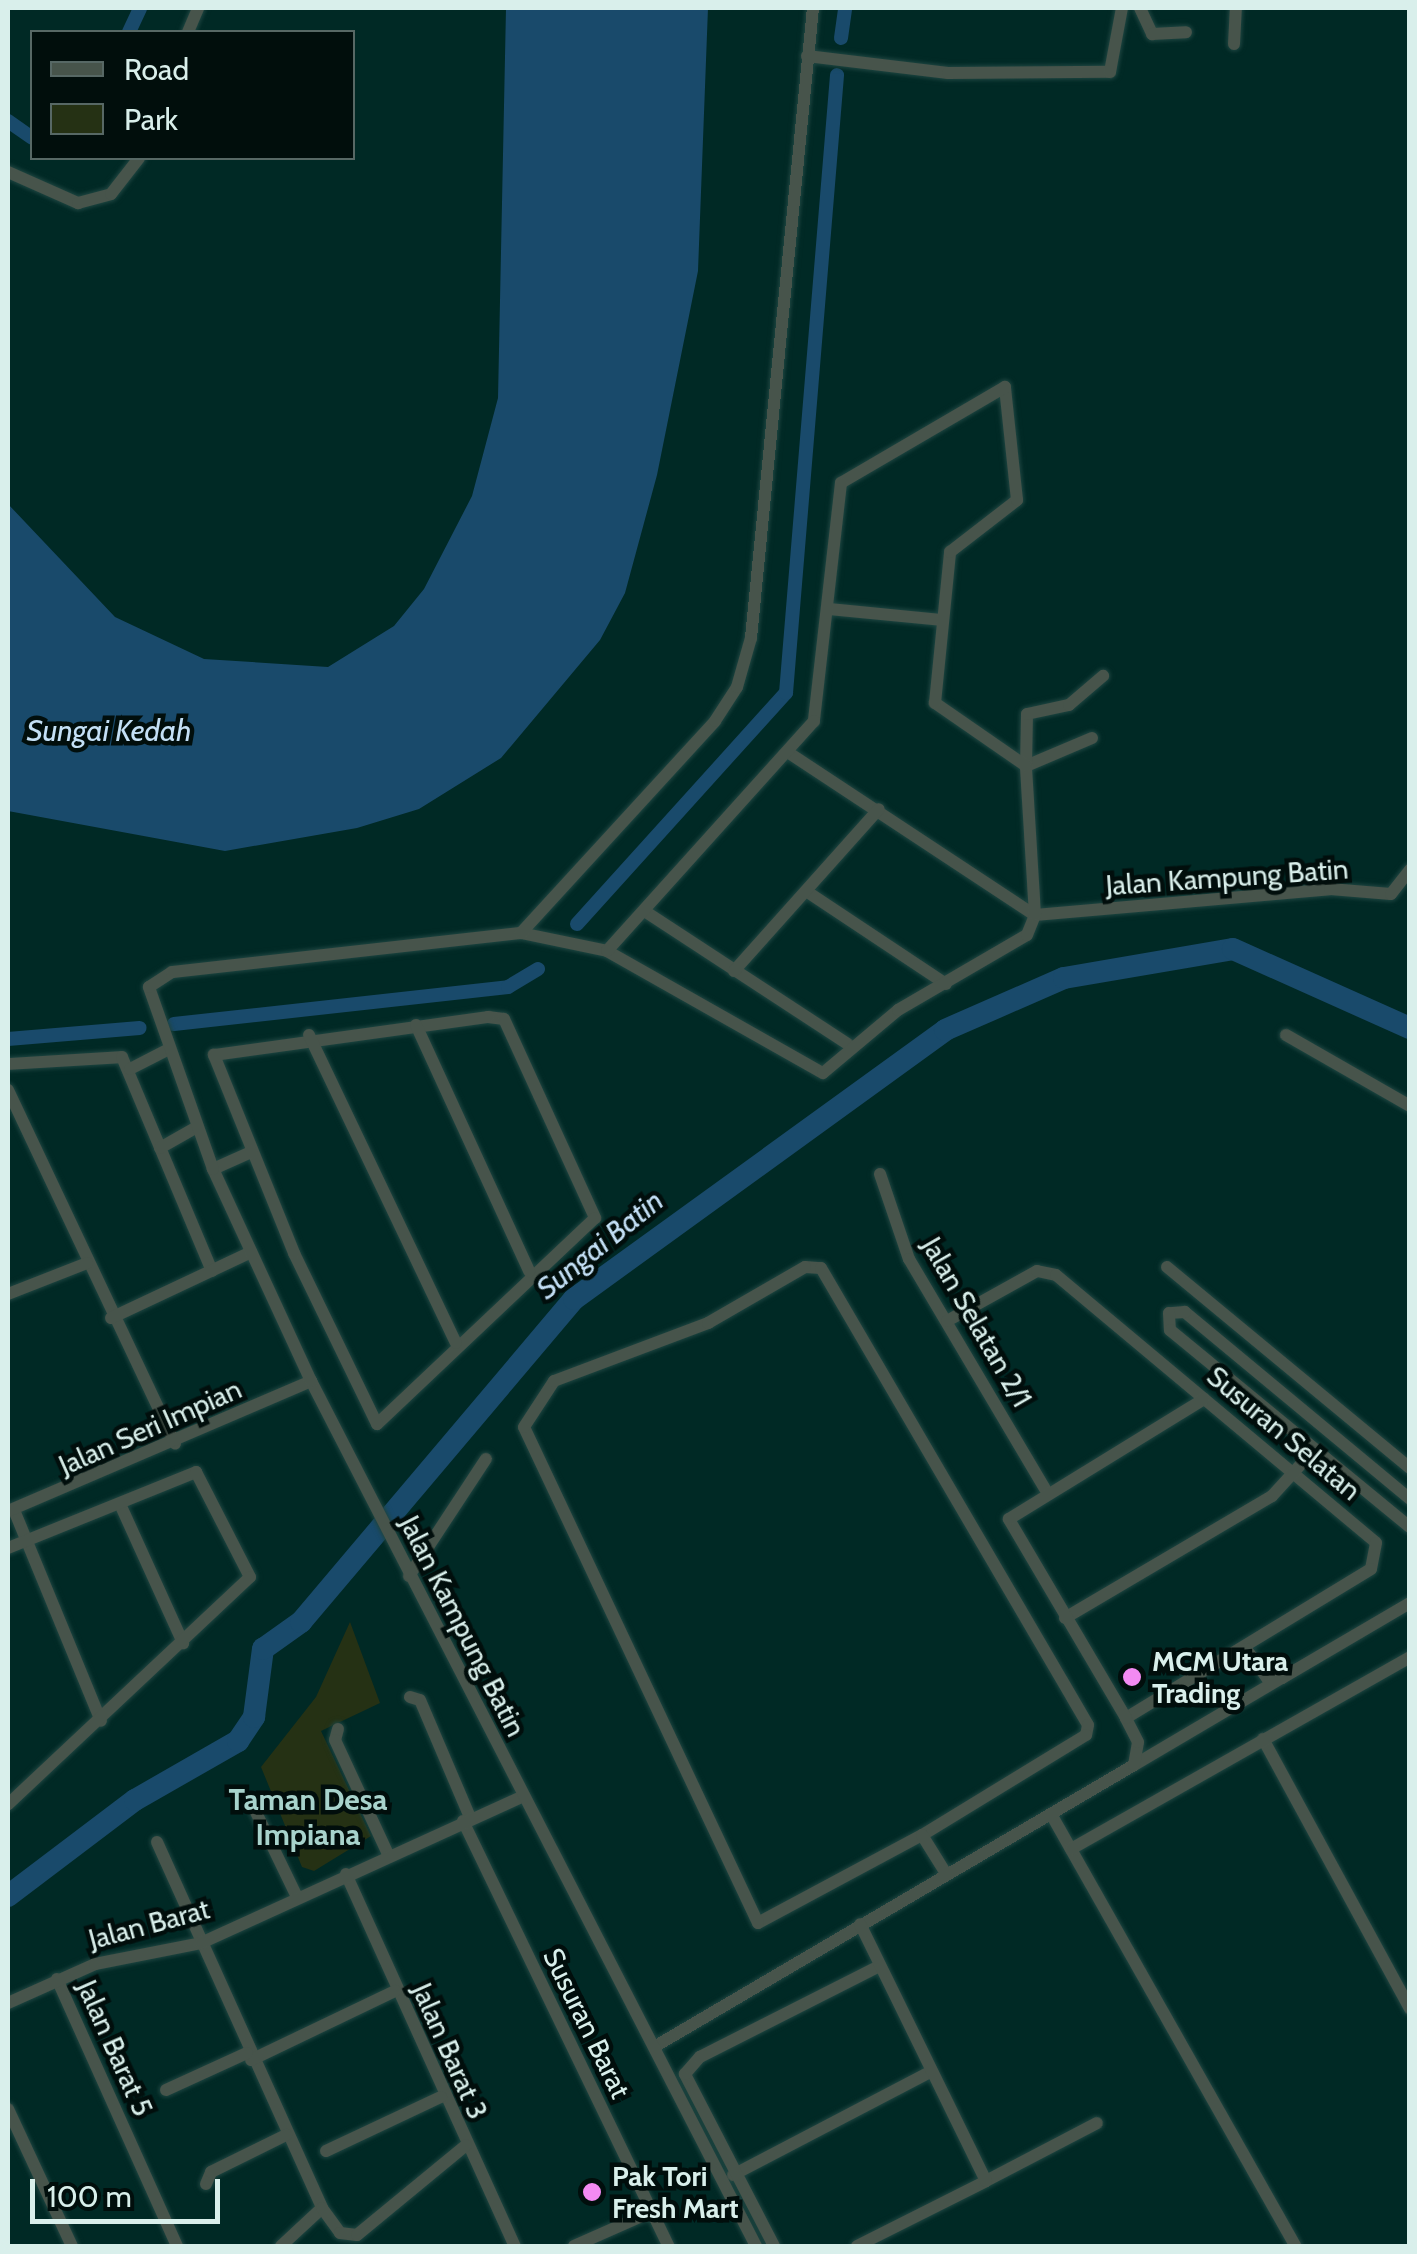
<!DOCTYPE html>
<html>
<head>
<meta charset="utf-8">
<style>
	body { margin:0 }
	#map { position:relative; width:1417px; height:2254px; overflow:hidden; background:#002925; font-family:Cabin,sans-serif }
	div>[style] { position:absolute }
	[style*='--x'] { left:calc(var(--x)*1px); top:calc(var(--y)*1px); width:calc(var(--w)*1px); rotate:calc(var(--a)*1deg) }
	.green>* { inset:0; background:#253114 }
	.water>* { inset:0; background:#194a6b }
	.canal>* { height:14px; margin:-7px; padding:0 7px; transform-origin:7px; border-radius:7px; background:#194a6b }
	.river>* { height:22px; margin:-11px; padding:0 11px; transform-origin:11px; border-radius:11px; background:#194a6b }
	.roads { filter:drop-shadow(0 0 2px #1e4541) drop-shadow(0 0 2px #1e4541) }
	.minor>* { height:12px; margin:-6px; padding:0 6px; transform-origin:6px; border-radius:6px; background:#47544b }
	.dots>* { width:28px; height:28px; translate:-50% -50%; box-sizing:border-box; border:5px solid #010e0c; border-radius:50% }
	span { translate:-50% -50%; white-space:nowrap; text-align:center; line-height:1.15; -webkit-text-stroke:9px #010e0c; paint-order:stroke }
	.street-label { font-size:28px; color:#d9efeb }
	.poi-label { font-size:28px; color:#d9efeb; font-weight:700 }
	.left { translate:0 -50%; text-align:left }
	.water-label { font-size:30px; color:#c4e0f6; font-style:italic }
	.neighbourhood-label { font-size:30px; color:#a8d3cc; font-weight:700 }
	.frame { position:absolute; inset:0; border:10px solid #d9efeb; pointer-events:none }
	.legend { position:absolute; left:30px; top:30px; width:325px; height:130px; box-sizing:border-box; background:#010e0c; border:2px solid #576865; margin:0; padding:12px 18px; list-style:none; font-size:30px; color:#d9efeb }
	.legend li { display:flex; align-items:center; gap:20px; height:50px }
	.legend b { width:50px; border:2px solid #576865 }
	.scale { position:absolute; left:30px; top:2179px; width:190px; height:45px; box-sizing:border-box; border:5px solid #d9efeb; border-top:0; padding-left:12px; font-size:30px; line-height:35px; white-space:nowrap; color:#d9efeb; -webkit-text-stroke:8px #010e0c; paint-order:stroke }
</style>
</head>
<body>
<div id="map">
	<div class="green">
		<i style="clip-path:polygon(350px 1622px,380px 1703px,321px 1731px,371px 1836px,314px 1871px,302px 1867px,261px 1767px,316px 1697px)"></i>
	</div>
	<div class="water">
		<i style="clip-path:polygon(506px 8px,708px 8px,698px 271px,657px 475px,625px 593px,600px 640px,501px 758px,419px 809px,357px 828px,225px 851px,8px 811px,8px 504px,115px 617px,204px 659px,328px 667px,394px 626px,424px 589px,472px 496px,498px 398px)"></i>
	</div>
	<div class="canal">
		<i style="--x:129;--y:32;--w:26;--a:-65"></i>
		<i style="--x:841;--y:38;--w:30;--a:-82"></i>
		<i style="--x:8;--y:121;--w:29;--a:35"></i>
		<i style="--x:577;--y:924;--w:312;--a:-47.9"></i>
		<i style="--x:786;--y:693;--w:620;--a:-85.28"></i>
		<i style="--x:174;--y:1024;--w:336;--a:-6.3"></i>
		<i style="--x:508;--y:987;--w:35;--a:-31"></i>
		<i style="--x:8;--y:1039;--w:132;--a:-4.8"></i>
	</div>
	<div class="river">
		<i style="--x:8;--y:1896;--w:159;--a:-37.1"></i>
		<i style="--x:135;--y:1800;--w:119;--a:-29.8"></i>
		<i style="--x:238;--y:1741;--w:29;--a:-56"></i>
		<i style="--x:254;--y:1717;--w:69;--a:-82.5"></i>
		<i style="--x:263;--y:1649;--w:47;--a:-35.4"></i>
		<i style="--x:301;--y:1622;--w:423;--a:-49.8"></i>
		<i style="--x:574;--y:1299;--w:458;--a:-35.9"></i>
		<i style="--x:945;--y:1030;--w:130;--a:-23.6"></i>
		<i style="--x:1064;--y:978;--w:171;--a:-9.7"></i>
		<i style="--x:1233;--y:949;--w:194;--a:24.1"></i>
	</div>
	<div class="roads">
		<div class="minor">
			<i style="--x:1140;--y:8;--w:29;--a:65"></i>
			<i style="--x:1152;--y:34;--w:34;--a:-3"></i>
			<i style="--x:188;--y:32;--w:26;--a:-67"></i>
			<i style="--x:1234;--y:44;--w:36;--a:-87"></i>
			<i style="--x:807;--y:56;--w:142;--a:6.9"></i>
			<i style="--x:948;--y:73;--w:162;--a:-0.4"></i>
			<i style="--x:1110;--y:72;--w:65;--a:-79.4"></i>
			<i style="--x:8;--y:172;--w:77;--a:23.9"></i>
			<i style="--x:78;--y:203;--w:34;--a:-15"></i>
			<i style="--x:111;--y:194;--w:46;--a:-52.1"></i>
			<i style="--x:830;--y:609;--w:113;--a:5.6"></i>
			<i style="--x:1092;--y:738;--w:72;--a:157"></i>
			<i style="--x:1026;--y:766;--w:52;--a:-88.9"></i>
			<i style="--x:1027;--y:714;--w:43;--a:-12.1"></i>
			<i style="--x:1069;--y:705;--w:45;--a:-40.5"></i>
			<i style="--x:789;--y:753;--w:295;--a:33.4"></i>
			<i style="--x:806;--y:891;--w:168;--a:33.6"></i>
			<i style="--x:646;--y:912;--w:241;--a:33.2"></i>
			<i style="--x:1035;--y:915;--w:296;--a:-5"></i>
			<i style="--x:1330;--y:889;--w:61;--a:4.7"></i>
			<i style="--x:1391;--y:894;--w:31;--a:-52"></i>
			<i style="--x:521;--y:933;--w:88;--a:11.8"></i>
			<i style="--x:607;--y:951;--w:248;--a:29.5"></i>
			<i style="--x:823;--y:1073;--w:98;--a:-40"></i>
			<i style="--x:898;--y:1010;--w:149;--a:-30.2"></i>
			<i style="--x:1027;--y:935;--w:22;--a:-68"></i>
			<i style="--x:1035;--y:915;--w:149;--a:-93.5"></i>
			<i style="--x:1026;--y:766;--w:111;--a:-145.3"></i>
			<i style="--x:935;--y:703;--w:152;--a:-84.3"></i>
			<i style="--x:950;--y:552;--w:85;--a:-37.8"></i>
			<i style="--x:1017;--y:500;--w:114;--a:-96.1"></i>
			<i style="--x:1005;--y:387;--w:190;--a:149.7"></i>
			<i style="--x:841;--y:483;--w:240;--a:96.5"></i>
			<i style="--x:814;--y:721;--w:309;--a:132"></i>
			<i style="--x:734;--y:971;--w:217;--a:-48.2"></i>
			<i style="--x:488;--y:1017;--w:16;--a:7"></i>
			<i style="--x:504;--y:1019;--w:219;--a:65.4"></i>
			<i style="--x:595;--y:1218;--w:300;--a:136.6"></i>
			<i style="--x:377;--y:1424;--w:190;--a:-115.9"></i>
			<i style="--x:294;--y:1253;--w:214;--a:-112"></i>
			<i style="--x:214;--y:1055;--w:277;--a:-7.9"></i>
			<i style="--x:416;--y:1025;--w:271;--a:65.3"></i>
			<i style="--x:309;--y:1035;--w:341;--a:64.5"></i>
			<i style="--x:1286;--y:1035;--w:143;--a:29.8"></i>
			<i style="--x:8;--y:1064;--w:114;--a:-3.5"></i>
			<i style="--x:122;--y:1057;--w:232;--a:67.2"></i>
			<i style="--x:130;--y:1069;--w:42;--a:-27.2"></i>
			<i style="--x:8;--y:1090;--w:391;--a:64.7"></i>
			<i style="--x:160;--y:1148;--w:43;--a:-29.6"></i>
			<i style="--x:213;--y:1169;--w:42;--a:-24.1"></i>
			<i style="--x:880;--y:1174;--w:90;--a:71.2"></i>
			<i style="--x:909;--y:1259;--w:267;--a:59.4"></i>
			<i style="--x:805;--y:1267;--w:16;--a:4"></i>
			<i style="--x:821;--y:1268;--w:529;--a:59.7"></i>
			<i style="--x:1088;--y:1725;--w:10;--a:101"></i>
			<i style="--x:1086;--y:1735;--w:192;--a:148.6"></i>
			<i style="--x:922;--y:1835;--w:186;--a:151.8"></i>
			<i style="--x:758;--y:1923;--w:548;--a:-115.26"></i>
			<i style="--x:524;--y:1427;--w:55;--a:-56.9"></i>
			<i style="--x:554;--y:1381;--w:165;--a:-20.6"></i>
			<i style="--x:708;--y:1323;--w:112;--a:-30"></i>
			<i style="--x:1167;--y:1267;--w:315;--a:39.6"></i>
			<i style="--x:8;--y:1294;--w:85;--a:-21.4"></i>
			<i style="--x:111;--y:1318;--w:155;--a:-25.2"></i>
			<i style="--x:947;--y:1321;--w:103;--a:-29.1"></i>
			<i style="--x:1037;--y:1271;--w:19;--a:12"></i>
			<i style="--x:1056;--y:1275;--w:417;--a:39.9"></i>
			<i style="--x:1376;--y:1543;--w:26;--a:101"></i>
			<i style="--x:1371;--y:1569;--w:287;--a:148.7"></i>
			<i style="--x:1410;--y:1499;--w:293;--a:-140.3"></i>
			<i style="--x:1185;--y:1312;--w:16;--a:176"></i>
			<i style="--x:1169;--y:1313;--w:17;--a:87"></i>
			<i style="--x:1170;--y:1330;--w:310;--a:39.4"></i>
			<i style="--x:120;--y:1504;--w:153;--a:65.6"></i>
			<i style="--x:14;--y:1510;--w:228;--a:67.6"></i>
			<i style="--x:8;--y:1511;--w:330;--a:-23.2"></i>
			<i style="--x:8;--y:1548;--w:203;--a:-22"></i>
			<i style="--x:196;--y:1472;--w:118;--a:62.8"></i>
			<i style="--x:250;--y:1577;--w:332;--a:136.8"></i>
			<i style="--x:409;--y:1576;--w:140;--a:-56.7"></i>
			<i style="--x:1065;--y:1618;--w:240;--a:-30.5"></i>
			<i style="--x:1272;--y:1496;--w:62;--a:-47.6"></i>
			<i style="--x:1246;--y:1649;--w:36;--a:54"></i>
			<i style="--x:1267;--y:1678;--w:15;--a:0"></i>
			<i style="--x:1282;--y:1678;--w:148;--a:-30.4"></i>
			<i style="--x:410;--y:1697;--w:10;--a:17"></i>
			<i style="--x:420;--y:1700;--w:127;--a:66.9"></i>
			<i style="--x:338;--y:1729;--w:11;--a:105"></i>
			<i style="--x:335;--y:1740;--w:126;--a:65.1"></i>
			<i style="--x:1263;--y:1739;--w:307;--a:61.4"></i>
			<i style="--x:1134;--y:1765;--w:169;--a:-30.5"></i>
			<i style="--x:252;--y:1804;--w:103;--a:64.2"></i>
			<i style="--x:1051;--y:1814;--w:496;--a:60.5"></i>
			<i style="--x:463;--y:1821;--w:472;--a:64.2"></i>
			<i style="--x:922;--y:1835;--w:44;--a:58.1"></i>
			<i style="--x:157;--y:1842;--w:401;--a:65.7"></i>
			<i style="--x:322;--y:2208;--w:56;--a:137.2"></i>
			<i style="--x:1071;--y:1849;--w:390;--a:-29.5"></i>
			<i style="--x:346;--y:1874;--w:409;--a:65.6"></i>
			<i style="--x:57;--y:1979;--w:293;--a:65.8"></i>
			<i style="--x:8;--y:2003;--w:95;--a:-24.1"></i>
			<i style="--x:95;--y:1964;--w:108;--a:-11.2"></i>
			<i style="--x:201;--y:1943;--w:354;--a:-24.5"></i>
			<i style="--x:654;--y:2047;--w:557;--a:-30.43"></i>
			<i style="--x:1134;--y:1765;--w:23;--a:-80"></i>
			<i style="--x:1138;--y:1742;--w:27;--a:-117"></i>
			<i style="--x:1126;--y:1718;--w:231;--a:-120.5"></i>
			<i style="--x:1009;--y:1519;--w:229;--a:-31.6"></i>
			<i style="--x:251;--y:2060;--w:160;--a:-25.6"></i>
			<i style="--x:166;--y:2090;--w:89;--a:-24.6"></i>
			<i style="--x:8;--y:2109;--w:151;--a:65"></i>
			<i style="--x:326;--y:2151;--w:127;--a:-25.2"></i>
			<i style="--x:733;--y:2175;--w:222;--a:-27.6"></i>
			<i style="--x:986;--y:2181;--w:125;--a:-27.6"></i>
			<i style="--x:206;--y:2184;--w:13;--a:-67"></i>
			<i style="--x:211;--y:2172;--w:84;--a:-26.3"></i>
			<i style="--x:322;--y:2208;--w:31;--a:54"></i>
			<i style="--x:340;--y:2233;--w:17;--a:7"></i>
			<i style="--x:357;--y:2235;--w:141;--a:-39.5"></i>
			<i style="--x:574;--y:2246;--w:84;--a:-23.8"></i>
			<i style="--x:756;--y:2246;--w:973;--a:-117.22"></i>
			<i style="--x:311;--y:1381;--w:234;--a:-114.8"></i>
			<i style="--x:213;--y:1169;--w:193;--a:-109.4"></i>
			<i style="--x:149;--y:987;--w:27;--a:-33"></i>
			<i style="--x:172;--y:972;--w:351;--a:-6.4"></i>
			<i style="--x:521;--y:933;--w:287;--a:-47.5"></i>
			<i style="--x:715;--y:721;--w:40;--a:-57.1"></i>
			<i style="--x:737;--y:687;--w:51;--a:-74.1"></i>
			<i style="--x:751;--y:638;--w:633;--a:-84.38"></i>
			<i style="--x:774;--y:2246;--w:194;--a:-117.4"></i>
			<i style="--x:685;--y:2074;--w:23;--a:-49"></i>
			<i style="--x:700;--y:2057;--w:201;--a:-26.9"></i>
			<i style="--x:857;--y:2246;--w:144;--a:-26.7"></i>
			<i style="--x:986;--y:2181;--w:286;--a:-116.1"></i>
		</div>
	</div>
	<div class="dots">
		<i style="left:1132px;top:1677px;background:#f38af2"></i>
		<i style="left:592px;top:2192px;background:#f38af2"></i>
	</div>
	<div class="street-label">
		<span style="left:1227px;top:877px;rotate:-4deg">Jalan Kampung Batin</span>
		<span style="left:977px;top:1322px;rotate:60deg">Jalan Selatan 2/1</span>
		<span style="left:150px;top:1427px;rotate:-24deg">Jalan Seri Impian</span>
		<span style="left:1284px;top:1433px;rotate:40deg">Susuran Selatan</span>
		<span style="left:463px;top:1626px;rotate:63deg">Jalan Kampung Batin</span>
		<span style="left:149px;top:1924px;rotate:-15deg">Jalan Barat</span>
		<span style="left:587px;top:2023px;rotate:64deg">Susuran Barat</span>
		<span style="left:115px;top:2048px;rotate:66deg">Jalan Barat 5</span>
		<span style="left:450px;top:2051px;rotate:66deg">Jalan Barat 3</span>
	</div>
	<div class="poi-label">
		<span class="left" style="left:1152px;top:1677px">MCM Utara<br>Trading</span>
		<span class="left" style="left:612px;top:2192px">Pak Tori<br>Fresh Mart</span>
	</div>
	<div class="water-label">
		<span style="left:109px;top:731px">Sungai Kedah</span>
		<span style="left:600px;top:1245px;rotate:-39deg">Sungai Batin</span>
	</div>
	<div class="neighbourhood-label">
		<span style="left:308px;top:1817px">Taman Desa<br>Impiana</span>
	</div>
	<div class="frame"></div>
	<ul class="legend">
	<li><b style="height:12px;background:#47544b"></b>Road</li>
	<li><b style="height:28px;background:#253114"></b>Park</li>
	</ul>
	<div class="scale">100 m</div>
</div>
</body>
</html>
